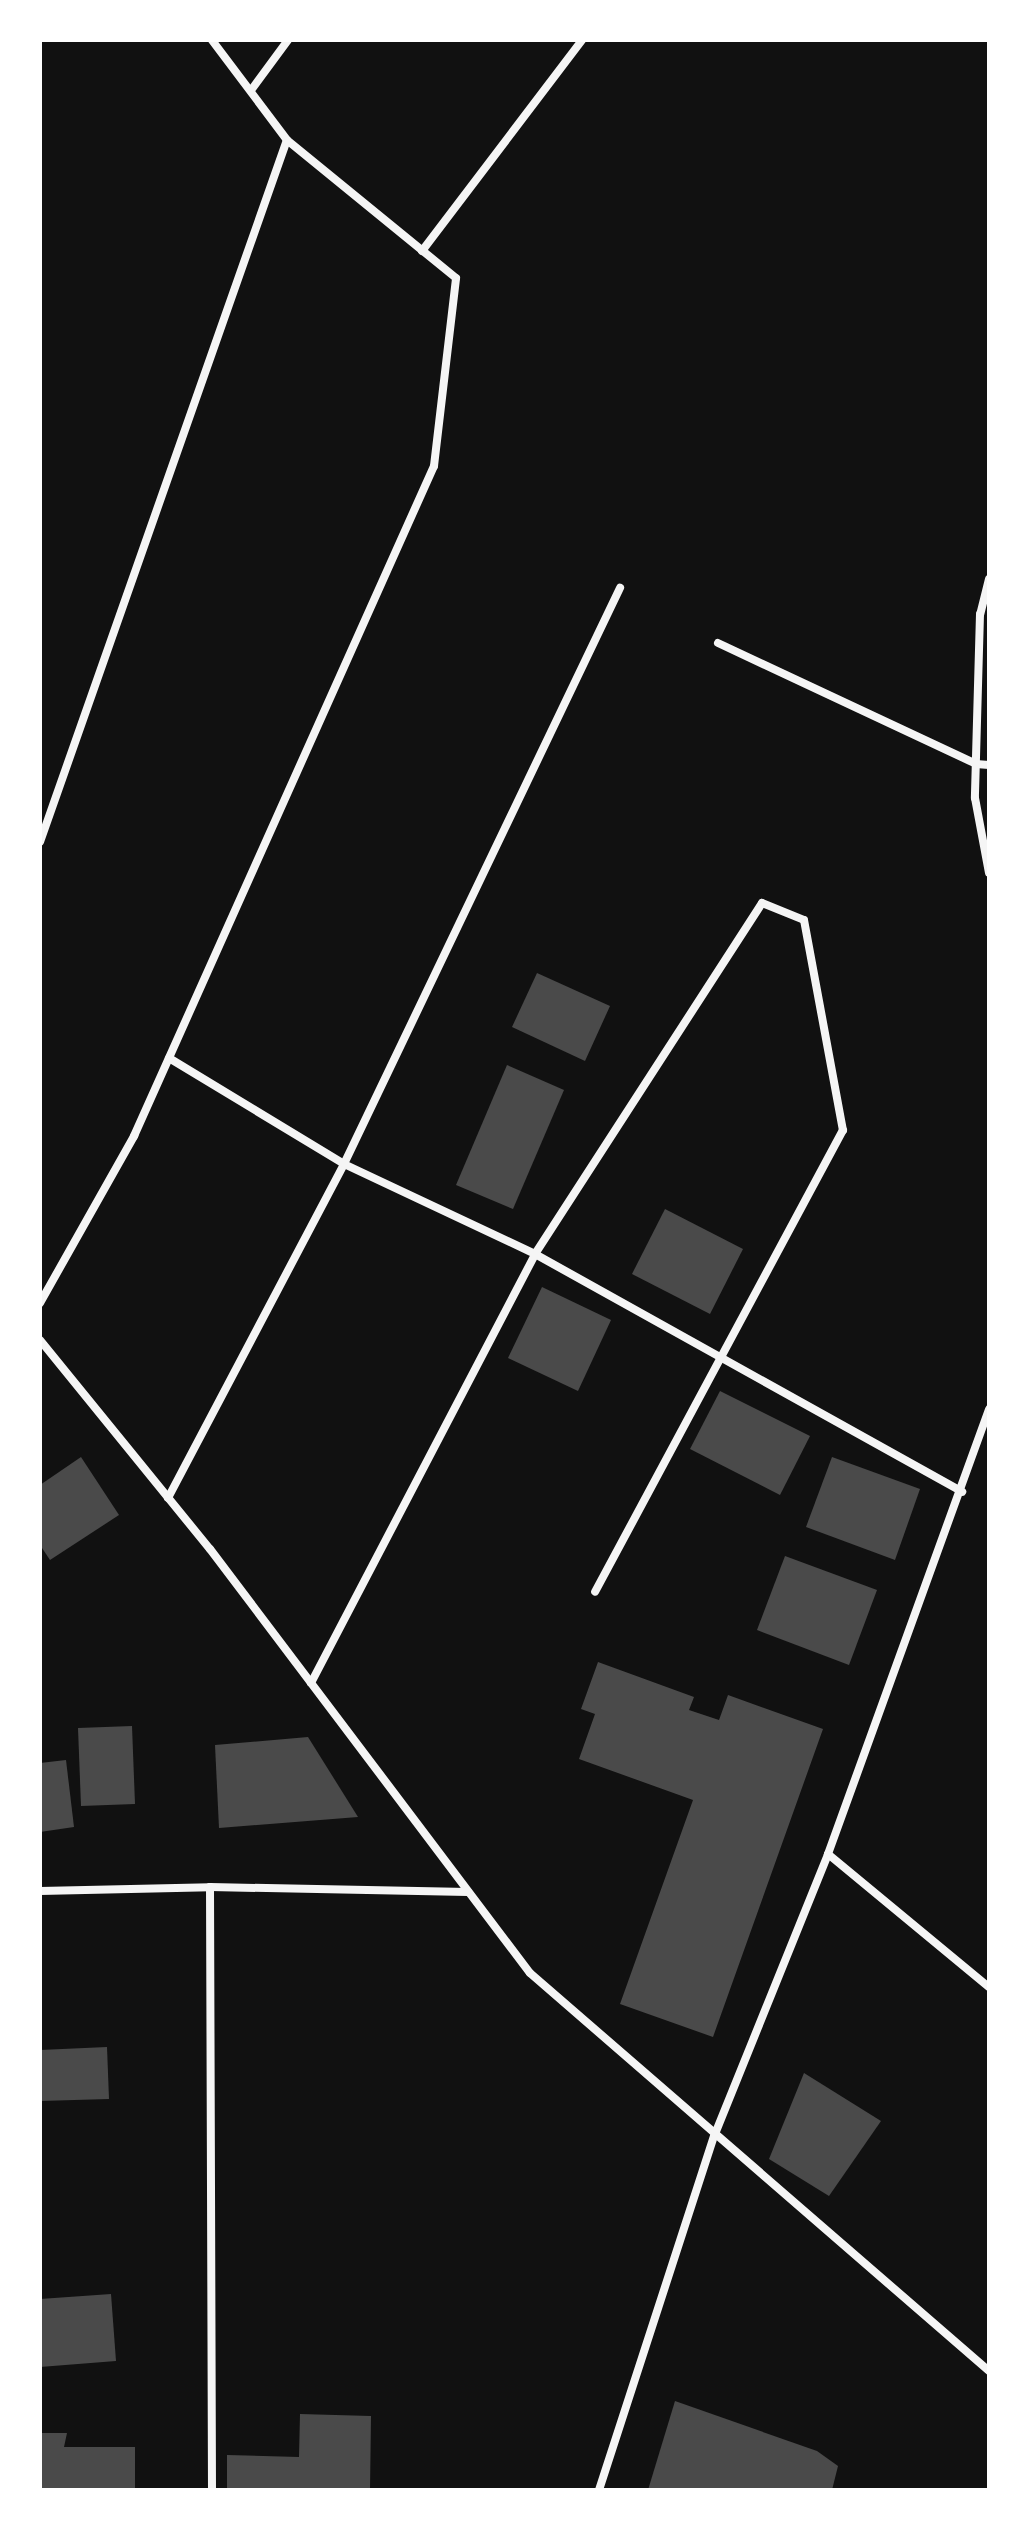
<!DOCTYPE html>
<html>
<head>
<meta charset="utf-8">
<style>
	body { margin:0 }
	#map { position:relative; width:1029px; height:2530px; overflow:hidden; background:#111; font-family:Lora,serif }
	div>[style] { position:absolute }
	[style*='--x'] { left:calc(var(--x)*1px); top:calc(var(--y)*1px); width:calc(var(--w)*1px); rotate:calc(var(--a)*1deg) }
	.building>* { inset:0; background:#4a4a4a }
	.minor>* { height:8px; margin:-4px; padding:0 4px; transform-origin:4px; border-radius:4px; background:#f5f5f5 }
	span { translate:-50% -50%; white-space:nowrap; text-align:center; line-height:1.15; -webkit-text-stroke:6px #fff; paint-order:stroke }
	.frame { position:absolute; inset:0; border:42px solid #fff; pointer-events:none }
</style>
</head>
<body>
<div id="map">
	<div class="building">
		<i style="clip-path:polygon(537px 973px,610px 1006px,585px 1061px,512px 1027px)"></i>
		<i style="clip-path:polygon(507px 1065px,564px 1090px,513px 1209px,456px 1185px)"></i>
		<i style="clip-path:polygon(665px 1209px,743px 1249px,710px 1314px,632px 1274px)"></i>
		<i style="clip-path:polygon(542px 1287px,611px 1320px,578px 1391px,508px 1358px)"></i>
		<i style="clip-path:polygon(720px 1391px,810px 1436px,780px 1495px,690px 1449px)"></i>
		<i style="clip-path:polygon(81px 1457px,119px 1515px,50px 1560px,40px 1545px,40px 1485px)"></i>
		<i style="clip-path:polygon(832px 1457px,920px 1489px,895px 1560px,806px 1527px)"></i>
		<i style="clip-path:polygon(785px 1556px,877px 1590px,849px 1665px,757px 1630px)"></i>
		<i style="clip-path:polygon(598px 1662px,694px 1697px,689px 1710px,719px 1720px,728px 1695px,823px 1729px,713px 2037px,620px 2004px,693px 1800px,579px 1759px,595px 1714px,581px 1709px)"></i>
		<i style="clip-path:polygon(132px 1726px,135px 1804px,81px 1806px,78px 1728px)"></i>
		<i style="clip-path:polygon(308px 1737px,358px 1817px,219px 1828px,215px 1745px)"></i>
		<i style="clip-path:polygon(66px 1760px,74px 1827px,40px 1832px,40px 1763px)"></i>
		<i style="clip-path:polygon(107px 2047px,109px 2099px,40px 2101px,40px 2050px)"></i>
		<i style="clip-path:polygon(804px 2073px,881px 2121px,829px 2196px,769px 2159px)"></i>
		<i style="clip-path:polygon(111px 2294px,116px 2361px,40px 2367px,40px 2299px)"></i>
		<i style="clip-path:polygon(675px 2401px,817px 2451px,838px 2466px,832px 2490px,648px 2490px)"></i>
		<i style="clip-path:polygon(300px 2414px,371px 2416px,370px 2490px,227px 2490px,227px 2455px,299px 2457px)"></i>
		<i style="clip-path:polygon(40px 2433px,67px 2433px,64px 2447px,135px 2447px,135px 2490px,40px 2490px)"></i>
	</div>
	<div class="minor">
		<i style="--x:252;--y:89;--w:61;--a:-53.7"></i>
		<i style="--x:422;--y:251;--w:265;--a:-52.8"></i>
		<i style="--x:989;--y:579;--w:36;--a:104"></i>
		<i style="--x:980;--y:614;--w:184;--a:91.6"></i>
		<i style="--x:975;--y:798;--w:76;--a:79.4"></i>
		<i style="--x:718;--y:643;--w:285;--a:25.1"></i>
		<i style="--x:976;--y:764;--w:13;--a:4"></i>
		<i style="--x:40;--y:842;--w:744;--a:-70.62"></i>
		<i style="--x:169;--y:1058;--w:205;--a:31.2"></i>
		<i style="--x:344;--y:1164;--w:211;--a:25.2"></i>
		<i style="--x:535;--y:1254;--w:489;--a:29.1"></i>
		<i style="--x:40;--y:1303;--w:192;--a:-60.6"></i>
		<i style="--x:134;--y:1136;--w:734;--a:-65.88"></i>
		<i style="--x:434;--y:466;--w:189;--a:-83.3"></i>
		<i style="--x:456;--y:278;--w:218;--a:-140.8"></i>
		<i style="--x:287;--y:140;--w:125;--a:-126.9"></i>
		<i style="--x:40;--y:1340;--w:269;--a:50.9"></i>
		<i style="--x:210;--y:1549;--w:531;--a:52.96"></i>
		<i style="--x:530;--y:1973;--w:608;--a:40.93"></i>
		<i style="--x:168;--y:1498;--w:378;--a:-62.2"></i>
		<i style="--x:344;--y:1164;--w:639;--a:-64.4"></i>
		<i style="--x:311;--y:1683;--w:484;--a:-62.4"></i>
		<i style="--x:535;--y:1254;--w:418;--a:-57.1"></i>
		<i style="--x:762;--y:903;--w:45;--a:22"></i>
		<i style="--x:804;--y:920;--w:214;--a:79.5"></i>
		<i style="--x:843;--y:1130;--w:524;--a:118.23"></i>
		<i style="--x:828;--y:1854;--w:209;--a:39.6"></i>
		<i style="--x:210;--y:1887;--w:603;--a:89.81"></i>
		<i style="--x:40;--y:1891;--w:170;--a:-1.3"></i>
		<i style="--x:210;--y:1887;--w:258;--a:1.1"></i>
		<i style="--x:599;--y:2490;--w:374;--a:-72"></i>
		<i style="--x:715;--y:2134;--w:302;--a:-68"></i>
		<i style="--x:828;--y:1854;--w:473;--a:-70.1"></i>
	</div>
	<div class="frame"></div>
</div>
</body>
</html>
